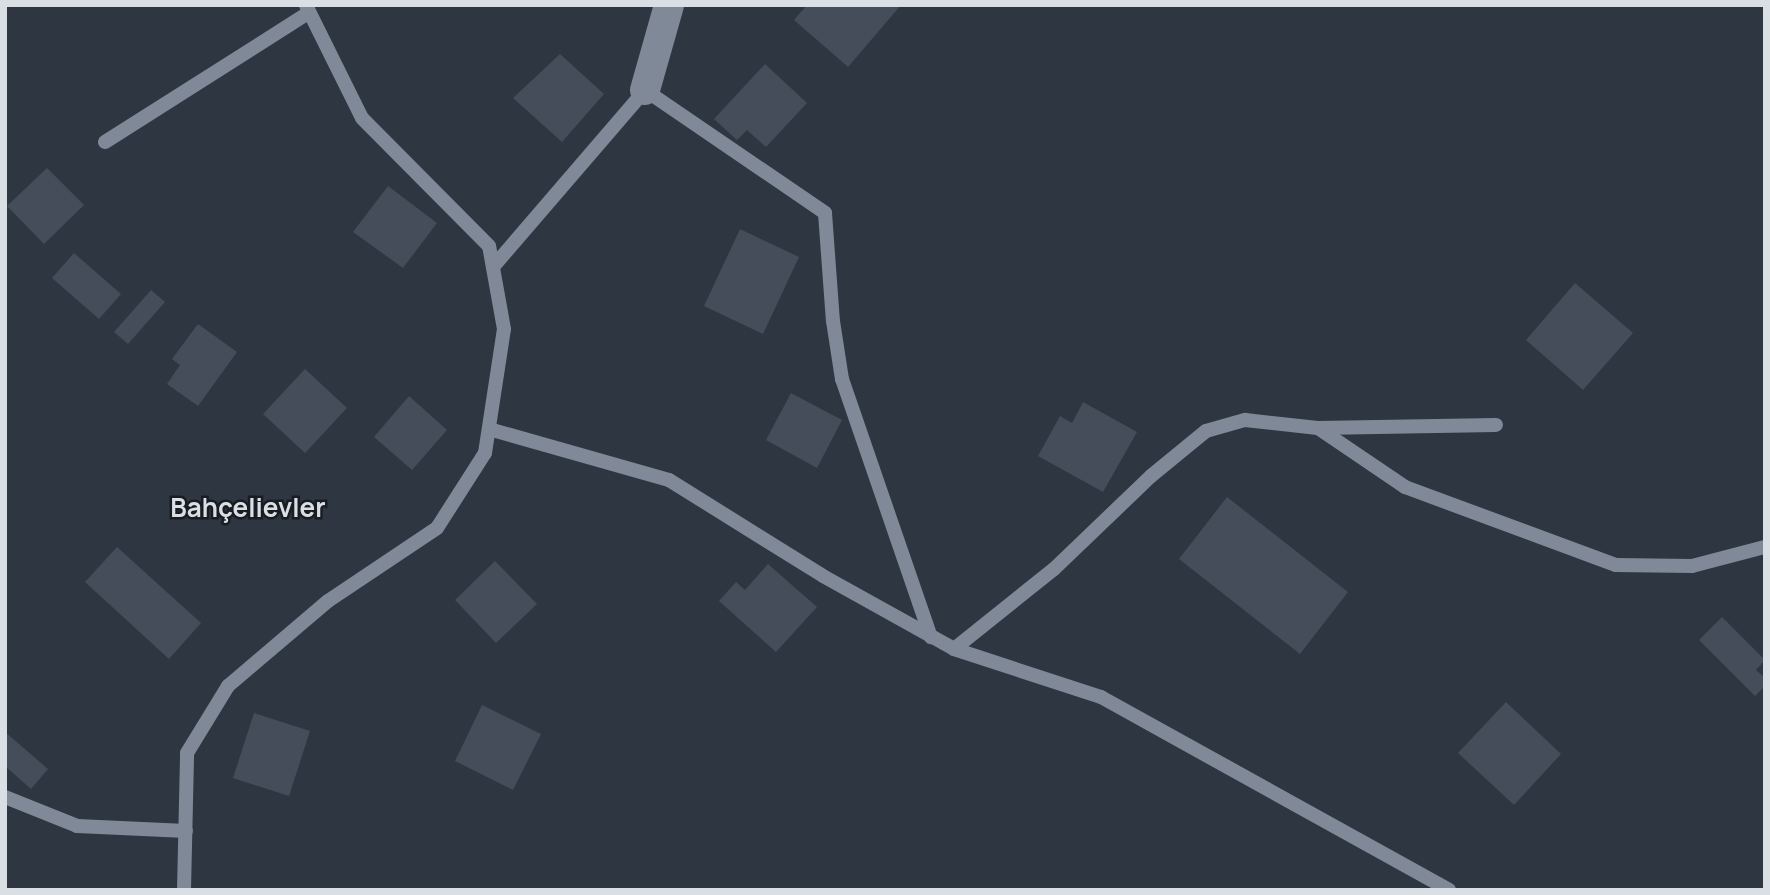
<!DOCTYPE html>
<html>
<head>
<meta charset="utf-8">
<style>
	body { margin:0 }
	#map { position:relative; width:1770px; height:895px; overflow:hidden; background:#2e3641; font-family:Manrope,sans-serif }
	div>[style] { position:absolute }
	[style*='--x'] { left:calc(var(--x)*1px); top:calc(var(--y)*1px); width:calc(var(--w)*1px); rotate:calc(var(--a)*1deg) }
	.building>* { inset:0; background:#444d59 }
	.service>* { height:14px; margin:-7px; padding:0 7px; transform-origin:7px; border-radius:7px; background:#808997 }
	.minor>* { height:30px; margin:-15px; padding:0 15px; transform-origin:15px; border-radius:15px; background:#808997 }
	span { translate:-50% -50%; white-space:nowrap; text-align:center; line-height:1.15; -webkit-text-stroke:5px #191d22; paint-order:stroke }
	.quarter-label { font-size:26px; color:#dadfe6; font-weight:700 }
	.frame { position:absolute; inset:0; border:7px solid #dadfe6; pointer-events:none }
</style>
</head>
<body>
<div id="map">
	<div class="building">
		<i style="clip-path:polygon(807px 5px,901px 5px,848px 67px,794px 20px)"></i>
		<i style="clip-path:polygon(560px 54px,604px 94px,562px 142px,513px 98px)"></i>
		<i style="clip-path:polygon(765px 64px,807px 103px,766px 147px,747px 130px,737px 140px,714px 119px)"></i>
		<i style="clip-path:polygon(47px 168px,84px 205px,44px 244px,7px 206px)"></i>
		<i style="clip-path:polygon(388px 186px,437px 223px,403px 268px,353px 232px)"></i>
		<i style="clip-path:polygon(740px 229px,799px 257px,763px 334px,704px 306px)"></i>
		<i style="clip-path:polygon(74px 253px,121px 294px,99px 319px,52px 278px)"></i>
		<i style="clip-path:polygon(1575px 283px,1633px 333px,1583px 390px,1526px 340px)"></i>
		<i style="clip-path:polygon(151px 290px,165px 302px,128px 344px,114px 332px)"></i>
		<i style="clip-path:polygon(198px 324px,237px 352px,198px 406px,167px 384px,180px 365px,172px 359px)"></i>
		<i style="clip-path:polygon(305px 369px,347px 408px,305px 453px,263px 414px)"></i>
		<i style="clip-path:polygon(791px 393px,842px 420px,817px 468px,766px 440px)"></i>
		<i style="clip-path:polygon(409px 396px,447px 430px,412px 470px,374px 437px)"></i>
		<i style="clip-path:polygon(1083px 402px,1137px 432px,1103px 492px,1038px 456px,1060px 416px,1072px 423px)"></i>
		<i style="clip-path:polygon(1227px 497px,1348px 592px,1300px 654px,1179px 559px)"></i>
		<i style="clip-path:polygon(117px 547px,201px 623px,169px 659px,85px 582px)"></i>
		<i style="clip-path:polygon(495px 561px,537px 604px,496px 643px,455px 600px)"></i>
		<i style="clip-path:polygon(768px 564px,817px 607px,776px 652px,719px 601px,736px 582px,745px 590px)"></i>
		<i style="clip-path:polygon(1722px 617px,1765px 660px,1756px 670px,1765px 678px,1765px 686px,1755px 696px,1699px 640px)"></i>
		<i style="clip-path:polygon(1506px 702px,1561px 754px,1514px 805px,1458px 753px)"></i>
		<i style="clip-path:polygon(482px 705px,541px 734px,513px 790px,455px 761px)"></i>
		<i style="clip-path:polygon(254px 713px,310px 731px,289px 796px,233px 778px)"></i>
		<i style="clip-path:polygon(5px 732px,48px 769px,31px 789px,5px 766px)"></i>
	</div>
	<div class="service">
		<i style="--x:105;--y:142;--w:239;--a:-32.4"></i>
		<i style="--x:493;--y:267;--w:233;--a:-49.3"></i>
		<i style="--x:645;--y:90;--w:218;--a:34.3"></i>
		<i style="--x:825;--y:213;--w:108;--a:85.8"></i>
		<i style="--x:833;--y:321;--w:59;--a:81.2"></i>
		<i style="--x:842;--y:379;--w:273;--a:71"></i>
		<i style="--x:1318;--y:428;--w:178;--a:-1"></i>
		<i style="--x:489;--y:429;--w:187;--a:15.8"></i>
		<i style="--x:669;--y:480;--w:181;--a:31.9"></i>
		<i style="--x:823;--y:576;--w:150;--a:29.1"></i>
		<i style="--x:954;--y:649;--w:155;--a:18.1"></i>
		<i style="--x:1101;--y:697;--w:398;--a:29"></i>
		<i style="--x:954;--y:649;--w:128;--a:-38.7"></i>
		<i style="--x:1054;--y:569;--w:134;--a:-43.8"></i>
		<i style="--x:1151;--y:476;--w:71;--a:-39.3"></i>
		<i style="--x:1206;--y:431;--w:41;--a:-15.8"></i>
		<i style="--x:1245;--y:420;--w:73;--a:6.3"></i>
		<i style="--x:1318;--y:428;--w:105;--a:34.1"></i>
		<i style="--x:1405;--y:487;--w:225;--a:20.3"></i>
		<i style="--x:1616;--y:565;--w:76;--a:0.8"></i>
		<i style="--x:1692;--y:566;--w:75;--a:-14.6"></i>
		<i style="--x:5;--y:797;--w:78;--a:21.9"></i>
		<i style="--x:77;--y:826;--w:109;--a:2.6"></i>
		<i style="--x:184;--y:890;--w:137;--a:-88.7"></i>
		<i style="--x:187;--y:753;--w:79;--a:-58.5"></i>
		<i style="--x:228;--y:686;--w:131;--a:-40.4"></i>
		<i style="--x:328;--y:601;--w:131;--a:-33.8"></i>
		<i style="--x:437;--y:528;--w:89;--a:-57.4"></i>
		<i style="--x:485;--y:453;--w:125;--a:-81.3"></i>
		<i style="--x:504;--y:329;--w:84;--a:-100.2"></i>
		<i style="--x:489;--y:246;--w:180;--a:-134.8"></i>
		<i style="--x:362;--y:118;--w:126;--a:-116.4"></i>
	</div>
	<div class="minor">
		<i style="--x:645;--y:90;--w:88;--a:-74.2"></i>
	</div>
	<div class="quarter-label">
		<span style="left:248px;top:508px">Bahçelievler</span>
	</div>
	<div class="frame"></div>
</div>
</body>
</html>
